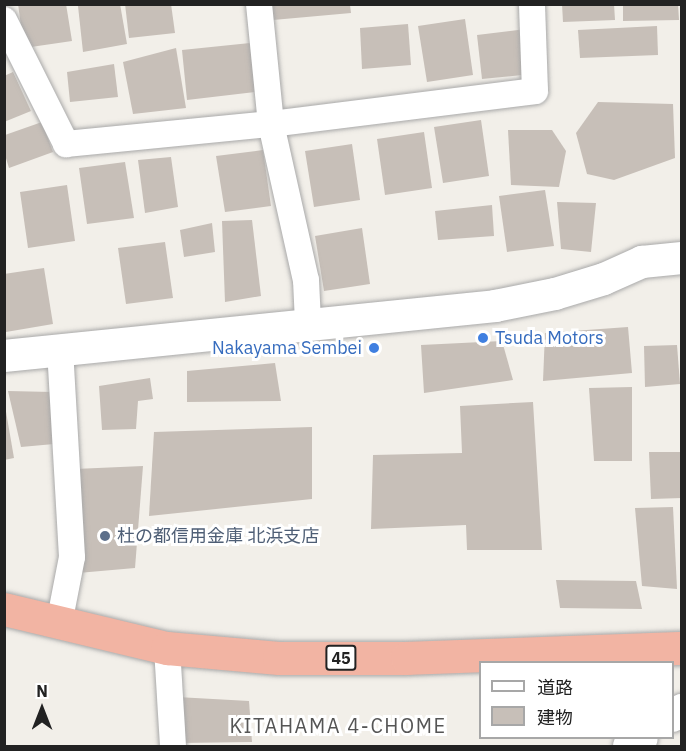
<!DOCTYPE html>
<html>
<head>
<meta charset="utf-8">
<style>
	body { margin:0 }
	#map { position:relative; width:686px; height:751px; overflow:hidden; background:#f2efe9; font-family:"IBM Plex Sans","Noto Sans JP",sans-serif }
	div>[style] { position:absolute }
	[style*='--x'] { left:calc(var(--x)*1px); top:calc(var(--y)*1px); width:calc(var(--w)*1px); rotate:calc(var(--a)*1deg) }
	.building>* { inset:0; background:#c7bfb8 }
	.roads { filter:drop-shadow(0 0 2px #a9a9a9) drop-shadow(0 0 2px #a9a9a9) }
	.minor>* { height:26px; margin:-13px; padding:0 13px; transform-origin:13px; border-radius:13px; background:#fff }
	.tertiary>* { height:32px; margin:-16px; padding:0 16px; transform-origin:16px; border-radius:16px; background:#fff }
	.trunk>* { height:33px; margin:-16.5px; padding:0 16.5px; transform-origin:16.5px; border-radius:16.5px; background:#f2b4a3 }
	.dots>* { width:16px; height:16px; translate:-50% -50%; box-sizing:border-box; border:3px solid #fff; border-radius:50% }
	span { translate:-50% -50%; white-space:nowrap; text-align:center; line-height:1.15; -webkit-text-stroke:6px #fff; paint-order:stroke }
	.shield-label span { padding:2px 4px; background:#fff; border:2px solid; border-radius:4px; -webkit-text-stroke-width:0 }
	.shield-label { font-size:16px; color:#222; font-weight:700 }
	.shop-label { font-size:18px; color:#366cbe }
	.left { translate:0 -50%; text-align:left }
	.right { translate:-100% -50%; text-align:right }
	.service-label { font-size:18px; color:#4e5e75 }
	.neighbourhood-label { font-size:20px; color:#555; letter-spacing:1.5px }
	.frame { position:absolute; inset:0; border:6px solid #222; pointer-events:none }
	.legend { position:absolute; left:479px; top:661px; width:195px; height:78px; box-sizing:border-box; background:#fff; border:2px solid #a7a7a7; margin:0; padding:8px 10px; list-style:none; font-size:18px; color:#222 }
	.legend li { display:flex; align-items:center; gap:12px; height:30px }
	.legend b { width:30px; border:2px solid #a7a7a7 }
	.north { position:absolute; left:12px; top:679px; width:60px; height:60px; -webkit-text-stroke:4px #fff; paint-order:stroke; rotate:0deg; font-size:16px; font-weight:700; line-height:24px; text-align:center; color:#222 }
	.north::after { content:''; display:block; margin:auto; width:21px; height:27px; background:#222; clip-path:polygon(50% 0,100% 100%,50% 72%,0 100%) }
</style>
</head>
<body>
<div id="map">
	<div class="building">
		<i style="clip-path:polygon(18px 4px,66px 4px,72px 41px,24px 48px)"></i>
		<i style="clip-path:polygon(88px 4px,120px 4px,127px 44px,83px 52px,78px 6px)"></i>
		<i style="clip-path:polygon(125px 4px,171px 4px,175px 33px,129px 38px)"></i>
		<i style="clip-path:polygon(562px 4px,614px 4px,615px 20px,563px 22px)"></i>
		<i style="clip-path:polygon(623px 4px,678px 4px,679px 20px,623px 21px)"></i>
		<i style="clip-path:polygon(271px 5px,350px 5px,351px 13px,273px 20px)"></i>
		<i style="clip-path:polygon(465px 19px,473px 75px,427px 82px,418px 26px)"></i>
		<i style="clip-path:polygon(408px 24px,411px 65px,362px 69px,360px 28px)"></i>
		<i style="clip-path:polygon(657px 26px,658px 55px,580px 58px,578px 30px)"></i>
		<i style="clip-path:polygon(526px 29px,522px 75px,482px 79px,477px 35px)"></i>
		<i style="clip-path:polygon(250px 43px,255px 92px,187px 100px,182px 50px)"></i>
		<i style="clip-path:polygon(176px 48px,186px 108px,133px 114px,123px 62px)"></i>
		<i style="clip-path:polygon(114px 64px,118px 97px,70px 102px,67px 72px)"></i>
		<i style="clip-path:polygon(13px 72px,31px 111px,4px 122px,4px 76px)"></i>
		<i style="clip-path:polygon(598px 102px,673px 104px,675px 158px,614px 180px,587px 174px,576px 133px)"></i>
		<i style="clip-path:polygon(481px 120px,489px 176px,443px 183px,434px 127px)"></i>
		<i style="clip-path:polygon(42px 122px,53px 152px,9px 168px,5px 155px,5px 135px)"></i>
		<i style="clip-path:polygon(508px 130px,552px 130px,566px 151px,559px 187px,511px 185px)"></i>
		<i style="clip-path:polygon(424px 132px,432px 188px,385px 195px,377px 139px)"></i>
		<i style="clip-path:polygon(352px 144px,360px 200px,314px 207px,305px 151px)"></i>
		<i style="clip-path:polygon(263px 150px,271px 206px,225px 212px,216px 156px)"></i>
		<i style="clip-path:polygon(171px 157px,178px 207px,145px 213px,138px 160px)"></i>
		<i style="clip-path:polygon(125px 162px,134px 218px,87px 224px,79px 168px)"></i>
		<i style="clip-path:polygon(67px 185px,75px 241px,28px 248px,20px 192px)"></i>
		<i style="clip-path:polygon(545px 190px,554px 246px,507px 252px,499px 196px)"></i>
		<i style="clip-path:polygon(557px 202px,596px 203px,591px 252px,561px 249px)"></i>
		<i style="clip-path:polygon(492px 205px,494px 236px,438px 240px,435px 211px)"></i>
		<i style="clip-path:polygon(252px 220px,261px 296px,225px 302px,222px 221px)"></i>
		<i style="clip-path:polygon(212px 223px,215px 252px,184px 257px,180px 230px)"></i>
		<i style="clip-path:polygon(362px 228px,370px 284px,324px 291px,315px 236px)"></i>
		<i style="clip-path:polygon(165px 242px,173px 298px,126px 304px,118px 248px)"></i>
		<i style="clip-path:polygon(44px 268px,53px 324px,6px 332px,4px 274px)"></i>
		<i style="clip-path:polygon(628px 327px,632px 373px,543px 381px,545px 333px)"></i>
		<i style="clip-path:polygon(502px 341px,513px 380px,424px 393px,421px 345px)"></i>
		<i style="clip-path:polygon(677px 345px,680px 384px,645px 387px,644px 346px)"></i>
		<i style="clip-path:polygon(275px 363px,281px 401px,187px 402px,187px 371px)"></i>
		<i style="clip-path:polygon(150px 378px,153px 399px,138px 401px,136px 429px,102px 430px,99px 386px)"></i>
		<i style="clip-path:polygon(632px 387px,632px 461px,594px 461px,589px 388px)"></i>
		<i style="clip-path:polygon(8px 391px,52px 392px,54px 444px,21px 447px)"></i>
		<i style="clip-path:polygon(4px 400px,14px 458px,4px 460px)"></i>
		<i style="clip-path:polygon(533px 402px,542px 550px,467px 550px,466px 525px,371px 529px,373px 455px,462px 453px,460px 406px)"></i>
		<i style="clip-path:polygon(312px 427px,312px 499px,149px 516px,154px 432px)"></i>
		<i style="clip-path:polygon(649px 452px,682px 452px,682px 498px,651px 499px)"></i>
		<i style="clip-path:polygon(143px 466px,135px 568px,78px 573px,75px 469px)"></i>
		<i style="clip-path:polygon(673px 507px,677px 589px,642px 586px,635px 508px)"></i>
		<i style="clip-path:polygon(556px 580px,636px 581px,642px 609px,560px 608px)"></i>
		<i style="clip-path:polygon(177px 697px,249px 701px,252px 742px,180px 743px)"></i>
	</div>
	<div class="roads">
		<div class="minor">
			<i style="--x:259;--y:4;--w:121;--a:84.3"></i>
			<i style="--x:271;--y:124;--w:160;--a:77.4"></i>
			<i style="--x:306;--y:280;--w:43;--a:87.3"></i>
			<i style="--x:4;--y:20;--w:139;--a:63.4"></i>
			<i style="--x:66;--y:144;--w:206;--a:-5.6"></i>
			<i style="--x:271;--y:124;--w:266;--a:-7.1"></i>
			<i style="--x:535;--y:91;--w:87;--a:-92"></i>
			<i style="--x:59;--y:624;--w:68;--a:-79"></i>
			<i style="--x:72;--y:557;--w:207;--a:-93.3"></i>
			<i style="--x:167;--y:648;--w:98;--a:86.5"></i>
		</div>
		<div class="tertiary">
			<i style="--x:4;--y:356;--w:494;--a:-5.8"></i>
			<i style="--x:495;--y:306;--w:61;--a:-11.3"></i>
			<i style="--x:555;--y:294;--w:51;--a:-17"></i>
			<i style="--x:604;--y:279;--w:42;--a:-24.1"></i>
			<i style="--x:642;--y:262;--w:40;--a:-5.7"></i>
			<i style="--x:672;--y:716;--w:12;--a:-31"></i>
			<i style="--x:629;--y:746;--w:15;--a:-32"></i>
		</div>
		<div class="trunk">
			<i style="--x:4;--y:609;--w:168;--a:13.5"></i>
			<i style="--x:167;--y:648;--w:112;--a:5.1"></i>
			<i style="--x:279;--y:658;--w:128;--a:0"></i>
			<i style="--x:407;--y:658;--w:275;--a:-2.1"></i>
		</div>
	</div>
	<div class="dots">
		<i style="left:483px;top:338px;background:#3f7fe0"></i>
		<i style="left:374px;top:348px;background:#3f7fe0"></i>
		<i style="left:105px;top:536px;background:#5c6f8a"></i>
	</div>
	<div class="shield-label">
		<span style="left:341px;top:658px">45</span>
	</div>
	<div class="shop-label">
		<span class="left" style="left:495px;top:338px">Tsuda Motors</span>
		<span class="right" style="left:362px;top:348px">Nakayama Sembei</span>
	</div>
	<div class="service-label">
		<span class="left" style="left:117px;top:536px">杜の都信用金庫 北浜支店</span>
	</div>
	<div class="neighbourhood-label">
		<span style="left:338px;top:725px">KITAHAMA 4-CHOME</span>
	</div>
	<div class="frame"></div>
	<ul class="legend">
	<li><b style="height:8px;background:#fff"></b>道路</li>
	<li><b style="height:16px;background:#c7bfb8"></b>建物</li>
	</ul>
	<div class="north">N</div>
</div>
</body>
</html>
